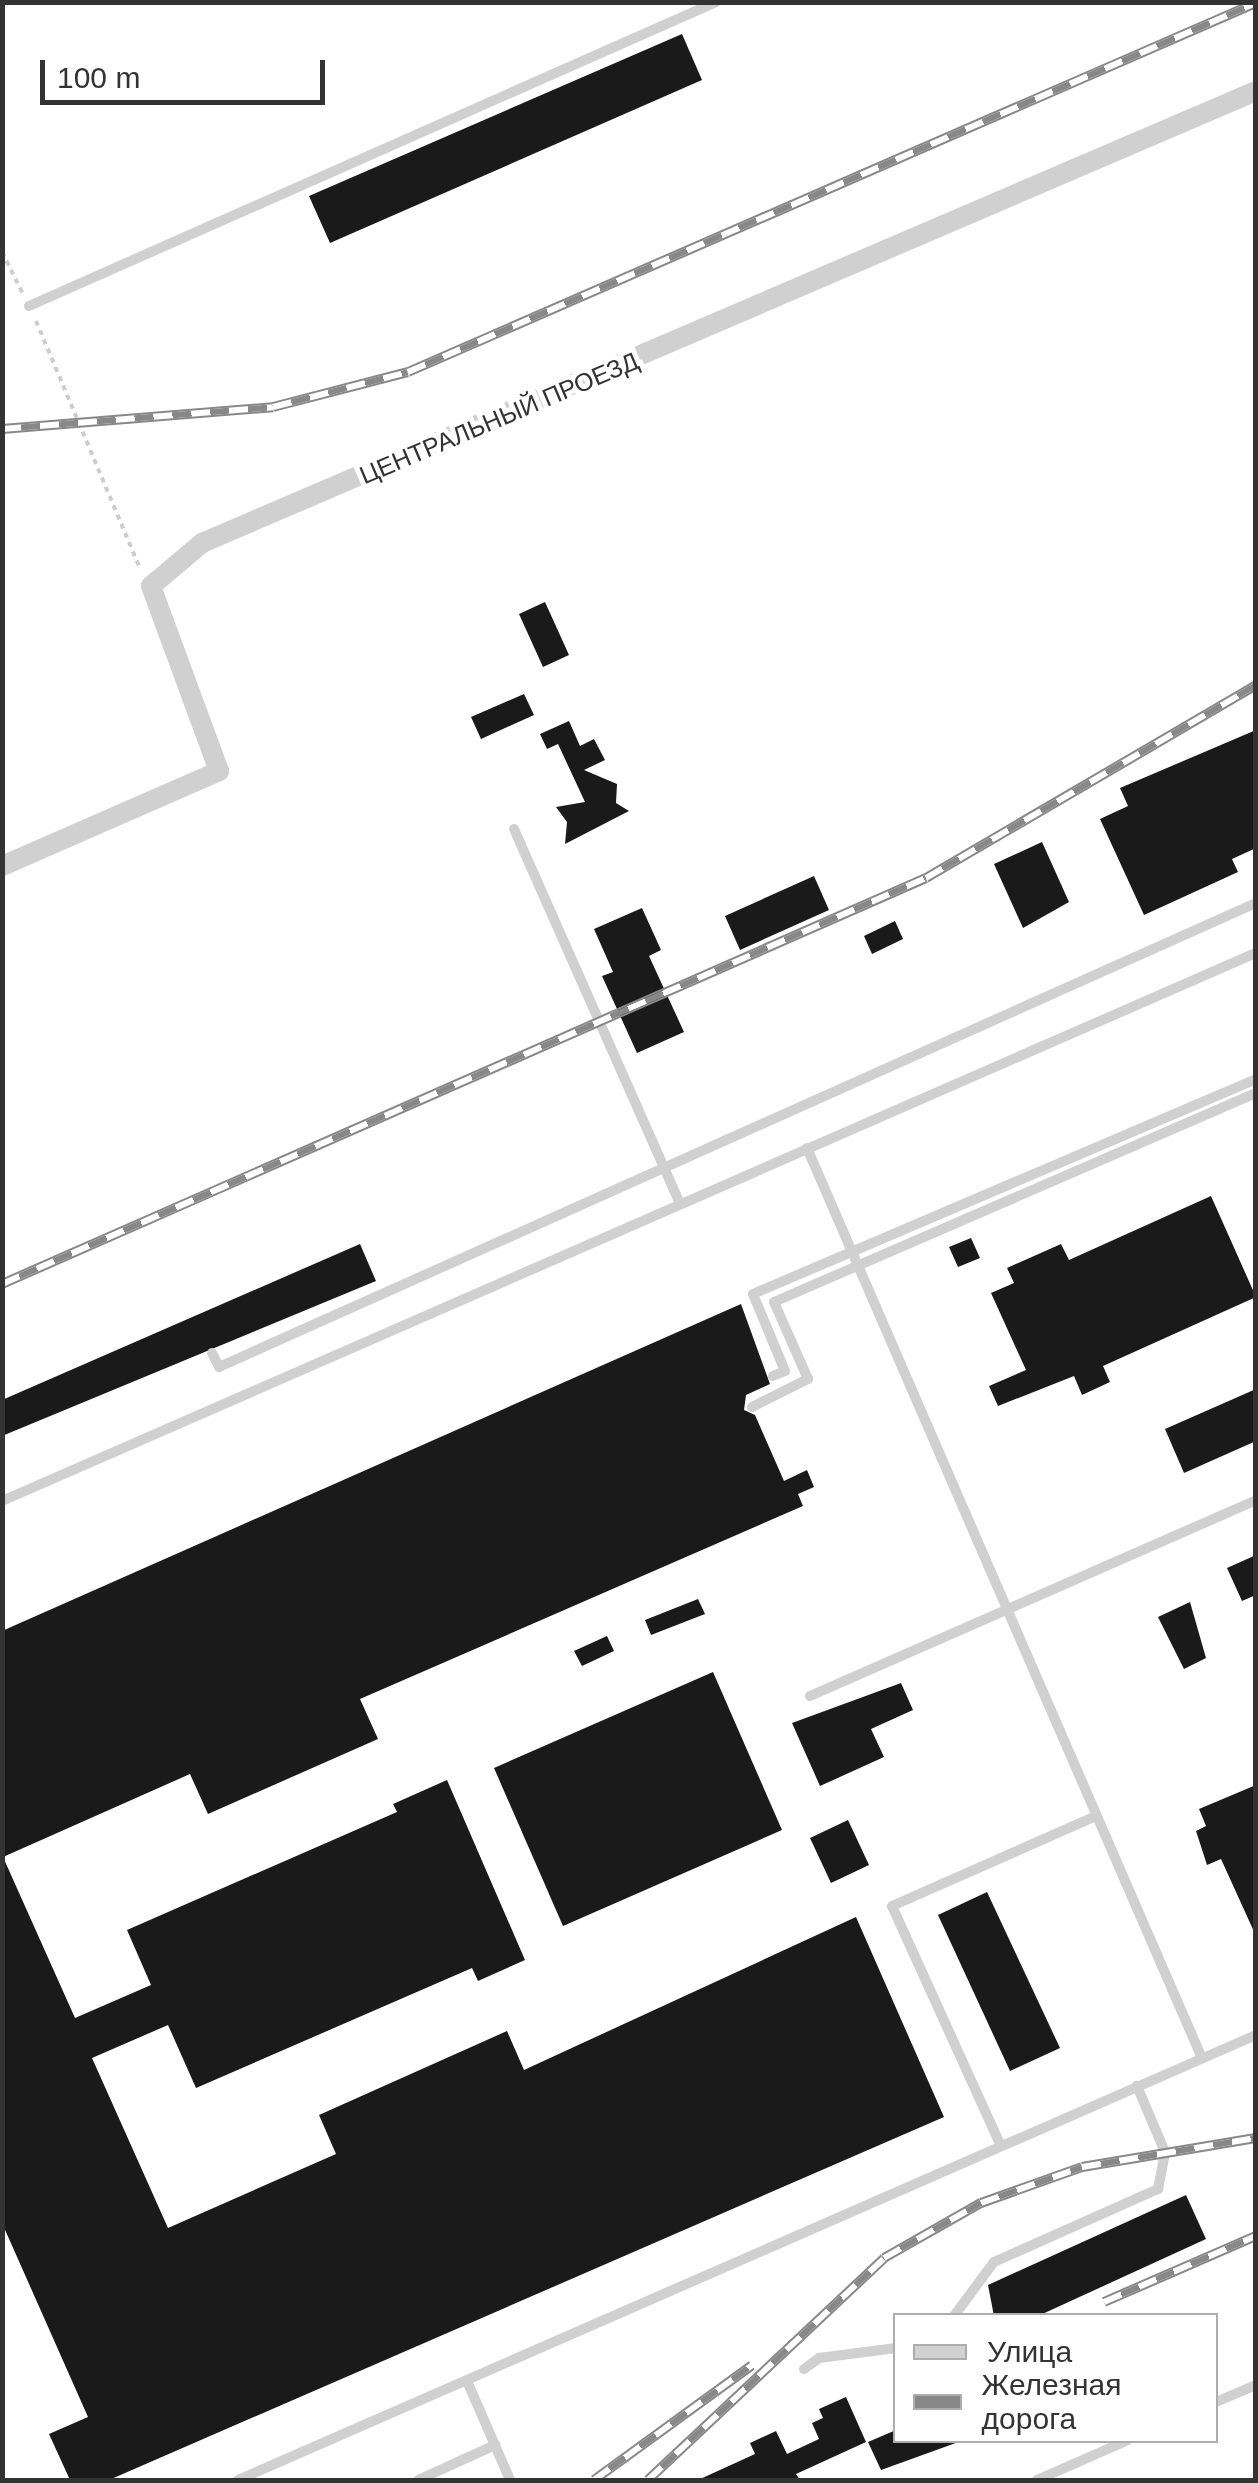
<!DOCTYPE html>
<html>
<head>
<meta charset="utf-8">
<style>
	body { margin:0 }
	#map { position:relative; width:1258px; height:2483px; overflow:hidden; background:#fff; font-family:Arial,sans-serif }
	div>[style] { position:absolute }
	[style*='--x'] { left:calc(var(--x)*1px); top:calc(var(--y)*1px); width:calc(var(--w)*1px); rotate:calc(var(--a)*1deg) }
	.building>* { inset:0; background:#1a1a1a }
	.path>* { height:4px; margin-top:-2px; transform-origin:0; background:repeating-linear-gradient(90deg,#cdcdcd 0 5px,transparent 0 10px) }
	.lane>* { height:10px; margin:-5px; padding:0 5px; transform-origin:5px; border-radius:5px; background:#d0d0d0 }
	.street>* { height:20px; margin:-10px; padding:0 10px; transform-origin:10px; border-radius:10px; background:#d0d0d0 }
	.rail>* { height:10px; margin-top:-5px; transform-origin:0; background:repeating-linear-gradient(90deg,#fff 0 19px,#888 0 38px); box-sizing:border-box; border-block:2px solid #888 }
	span { translate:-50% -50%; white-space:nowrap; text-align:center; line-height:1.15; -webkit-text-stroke:10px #fff; paint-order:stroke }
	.street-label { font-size:25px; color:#333 }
	.frame { position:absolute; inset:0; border:5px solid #333; pointer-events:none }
	.legend { position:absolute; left:893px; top:2313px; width:325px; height:130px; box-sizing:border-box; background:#fff; border:2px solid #adadad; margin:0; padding:12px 18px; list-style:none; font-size:30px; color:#333 }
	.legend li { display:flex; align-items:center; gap:20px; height:50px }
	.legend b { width:50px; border:2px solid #adadad }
	.scale { position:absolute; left:40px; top:60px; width:285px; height:45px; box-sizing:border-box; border:5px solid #333; border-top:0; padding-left:12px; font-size:30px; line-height:35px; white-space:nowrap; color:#333; -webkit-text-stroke:8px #fff; paint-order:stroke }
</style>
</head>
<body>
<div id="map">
	<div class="building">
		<i style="clip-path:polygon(682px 34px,702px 80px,330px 243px,309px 196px)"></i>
		<i style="clip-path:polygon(545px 602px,569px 655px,543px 667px,519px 614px)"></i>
		<i style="clip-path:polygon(524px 694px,534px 715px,481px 739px,471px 717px)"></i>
		<i style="clip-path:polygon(569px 721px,580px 746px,594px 739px,605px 760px,584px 770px,617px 784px,616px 803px,629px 811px,565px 844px,567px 822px,556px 807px,585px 802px,558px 744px,547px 749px,540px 734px)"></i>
		<i style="clip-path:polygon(1256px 730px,1256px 848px,1232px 859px,1238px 872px,1144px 915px,1100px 819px,1128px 806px,1120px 788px)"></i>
		<i style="clip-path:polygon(1042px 842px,1069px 902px,1023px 928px,994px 864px)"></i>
		<i style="clip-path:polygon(814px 876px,829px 910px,740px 950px,725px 916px)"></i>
		<i style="clip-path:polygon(642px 908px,661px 950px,649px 956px,684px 1032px,637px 1053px,602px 976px,613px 972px,594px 929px)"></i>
		<i style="clip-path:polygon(895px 921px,903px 939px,872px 954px,864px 936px)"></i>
		<i style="clip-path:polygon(1211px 1196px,1256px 1297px,1103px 1366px,1110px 1382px,1082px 1395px,1074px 1376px,998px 1406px,989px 1386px,1026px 1370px,991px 1293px,1014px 1283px,1007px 1268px,1061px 1244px,1069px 1260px)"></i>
		<i style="clip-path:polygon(971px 1238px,980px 1258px,958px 1267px,949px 1247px)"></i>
		<i style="clip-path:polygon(360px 1244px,376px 1281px,2px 1436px,2px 1400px)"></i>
		<i style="clip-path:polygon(741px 1304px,770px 1384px,746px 1395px,744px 1410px,755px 1415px,784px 1481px,807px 1470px,814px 1487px,798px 1494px,803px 1506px,360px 1699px,378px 1739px,208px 1814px,190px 1774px,3px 1857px,75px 2018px,151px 1985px,127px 1930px,397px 1812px,393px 1804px,447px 1780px,525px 1960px,478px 1981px,472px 1968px,196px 2088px,168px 2025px,92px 2058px,168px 2228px,336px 2154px,319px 2115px,507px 2031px,524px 2070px,856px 1917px,944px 2117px,109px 2480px,70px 2480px,49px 2434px,88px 2417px,2px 2223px,2px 1631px)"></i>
		<i style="clip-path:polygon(1256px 1389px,1256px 1441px,1184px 1473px,1165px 1429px)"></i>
		<i style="clip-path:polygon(1256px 1555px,1256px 1595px,1242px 1601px,1227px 1568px)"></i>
		<i style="clip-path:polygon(698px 1599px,705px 1614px,651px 1635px,645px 1620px)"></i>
		<i style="clip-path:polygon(1190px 1602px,1206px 1658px,1184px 1669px,1158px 1617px)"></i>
		<i style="clip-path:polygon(607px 1636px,614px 1651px,582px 1666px,574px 1651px)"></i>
		<i style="clip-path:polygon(713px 1672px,782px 1830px,563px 1926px,494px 1768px)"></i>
		<i style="clip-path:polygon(901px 1683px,913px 1710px,871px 1729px,884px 1757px,820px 1786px,792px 1723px)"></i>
		<i style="clip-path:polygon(1256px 1785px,1256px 1936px,1221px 1859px,1207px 1865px,1196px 1831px,1206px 1826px,1199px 1809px)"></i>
		<i style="clip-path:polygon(848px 1820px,869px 1865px,831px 1883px,810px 1838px)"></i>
		<i style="clip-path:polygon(987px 1892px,1060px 2048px,1010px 2071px,938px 1915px)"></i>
		<i style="clip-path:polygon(1186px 2195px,1206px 2239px,1038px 2316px,994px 2316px,988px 2285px)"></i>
		<i style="clip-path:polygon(846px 2397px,866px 2442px,796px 2474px,800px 2480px,698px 2480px,755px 2454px,750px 2443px,776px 2431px,787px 2454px,819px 2439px,812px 2423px,823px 2418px,819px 2409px)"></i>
		<i style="clip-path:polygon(896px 2430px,896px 2440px,964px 2440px,881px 2470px,868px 2442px)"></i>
	</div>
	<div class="path">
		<i style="--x:2;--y:252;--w:47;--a:63.4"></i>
		<i style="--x:36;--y:321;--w:269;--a:67.2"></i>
	</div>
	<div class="lane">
		<i style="--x:29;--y:306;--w:751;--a:-23.87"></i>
		<i style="--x:514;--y:829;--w:409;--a:66.1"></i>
		<i style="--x:807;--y:1148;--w:992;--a:66.54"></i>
		<i style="--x:212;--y:1353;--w:16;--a:63"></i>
		<i style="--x:219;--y:1367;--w:1136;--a:-24.11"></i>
		<i style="--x:773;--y:1376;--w:13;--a:-23"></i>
		<i style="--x:785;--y:1371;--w:83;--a:-112.6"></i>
		<i style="--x:753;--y:1294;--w:547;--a:-23.14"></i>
		<i style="--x:752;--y:1407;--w:63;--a:-26.6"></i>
		<i style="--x:808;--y:1379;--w:84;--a:-113.8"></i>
		<i style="--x:774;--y:1302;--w:525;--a:-23.44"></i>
		<i style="--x:2;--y:1501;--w:1369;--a:-23.61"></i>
		<i style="--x:810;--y:1696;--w:487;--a:-23.7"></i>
		<i style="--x:1000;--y:2144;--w:261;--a:-114.4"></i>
		<i style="--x:892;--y:1906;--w:223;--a:-23.8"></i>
		<i style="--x:954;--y:2316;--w:67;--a:-53.5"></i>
		<i style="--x:994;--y:2262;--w:180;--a:-24"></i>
		<i style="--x:1158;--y:2189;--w:38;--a:-79"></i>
		<i style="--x:1165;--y:2152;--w:72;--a:-113"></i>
		<i style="--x:804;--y:2369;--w:19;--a:-36"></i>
		<i style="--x:819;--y:2358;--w:78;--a:-7.4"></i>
		<i style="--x:467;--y:2381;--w:108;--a:66.5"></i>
		<i style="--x:1216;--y:2402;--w:43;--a:-23"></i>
		<i style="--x:238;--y:2480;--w:1111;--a:-23.61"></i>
		<i style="--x:418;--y:2480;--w:85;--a:-24.4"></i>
		<i style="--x:1037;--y:2480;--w:99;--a:-23.7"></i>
	</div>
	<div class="street">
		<i style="--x:2;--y:866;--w:237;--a:-23.6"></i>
		<i style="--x:219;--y:771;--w:197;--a:-110.2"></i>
		<i style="--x:151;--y:586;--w:67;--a:-40.1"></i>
		<i style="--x:202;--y:543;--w:1147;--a:-23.21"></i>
	</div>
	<div class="rail">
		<i style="--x:2;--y:429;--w:272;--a:-4.6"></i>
		<i style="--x:273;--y:407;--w:139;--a:-14.5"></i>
		<i style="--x:408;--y:372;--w:925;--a:-23.52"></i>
		<i style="--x:2;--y:1284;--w:1009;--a:-23.72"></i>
		<i style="--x:926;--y:878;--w:382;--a:-30.3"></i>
		<i style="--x:1104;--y:2302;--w:166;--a:-23.5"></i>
		<i style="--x:594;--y:2480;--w:195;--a:-36"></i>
		<i style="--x:648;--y:2480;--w:324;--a:-43.2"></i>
		<i style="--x:884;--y:2258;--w:112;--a:-29.6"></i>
		<i style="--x:981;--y:2203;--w:107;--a:-19.6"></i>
		<i style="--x:1082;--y:2167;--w:176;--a:-9.5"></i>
	</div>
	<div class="street-label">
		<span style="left:499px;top:418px;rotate:-23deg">ЦЕНТРАЛЬНЫЙ ПРОЕЗД</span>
	</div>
	<div class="frame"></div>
	<ul class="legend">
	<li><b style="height:12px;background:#d0d0d0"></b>Улица</li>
	<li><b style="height:12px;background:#888"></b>Железная дорога</li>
	</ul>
	<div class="scale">100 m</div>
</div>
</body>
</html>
